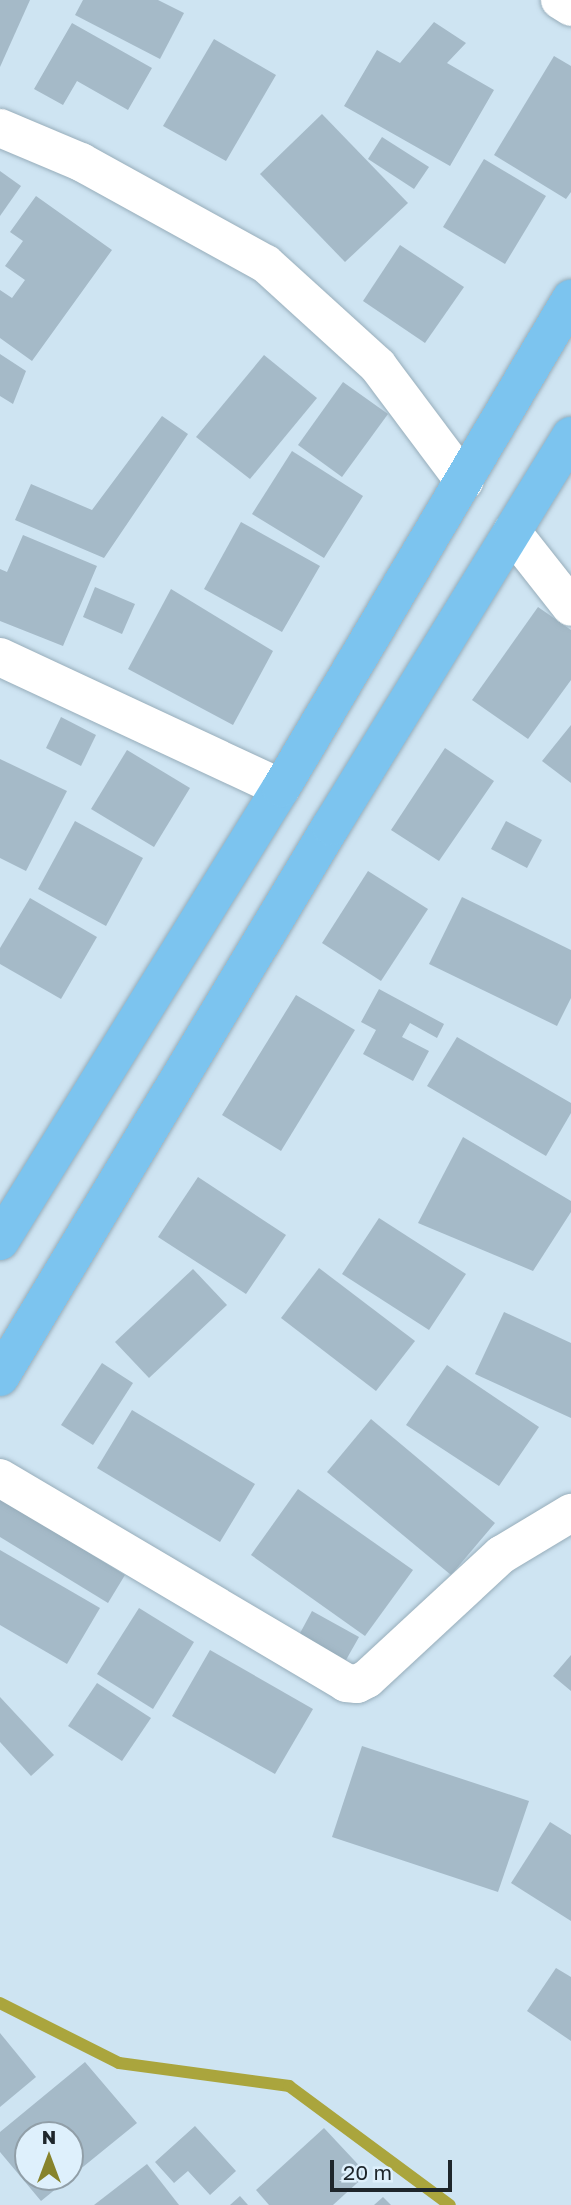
<!DOCTYPE html>
<html>
<head>
<meta charset="utf-8">
<style>
	body { margin:0 }
	#map { position:relative; width:571px; height:2205px; overflow:hidden; background:#cee4f2; font-family:"Golos Text",sans-serif }
	div>[style] { position:absolute }
	[style*='--x'] { left:calc(var(--x)*1px); top:calc(var(--y)*1px); width:calc(var(--w)*1px); rotate:calc(var(--a)*1deg) }
	.stream>* { height:12px; margin:-6px; padding:0 6px; transform-origin:6px; border-radius:6px; background:#aaa53d }
	.building>* { inset:0; background:#a5bac8 }
	.roads { filter:drop-shadow(0 0 2px #97adba) drop-shadow(0 0 2px #97adba) }
	.minor>* { height:38px; margin:-19px; padding:0 19px; transform-origin:19px; border-radius:19px; background:#fff }
	.trunk>* { height:38px; margin:-19px; padding:0 19px; transform-origin:19px; border-radius:19px; background:#7cc4ef }
	span { translate:-50% -50%; white-space:nowrap; text-align:center; line-height:1.15; -webkit-text-stroke:6px #def0fc; paint-order:stroke }
	.north { position:absolute; left:14px; top:2121px; width:70px; height:70px; box-sizing:border-box; background:#def0fc; border:2px solid #919fa8; border-radius:50%; rotate:0deg; font-size:19px; font-weight:700; line-height:28px; text-align:center; color:#1e262b }
	.north::after { content:''; display:block; margin:auto; width:24px; height:32px; background:#87832b; clip-path:polygon(50% 0,100% 100%,50% 72%,0 100%) }
	.scale { position:absolute; left:330px; top:2160px; width:122px; height:32px; box-sizing:border-box; border:4px solid #1e262b; border-top:0; padding-left:9px; font-size:21px; line-height:24px; white-space:nowrap; color:#1e262b; -webkit-text-stroke:5px #def0fc; paint-order:stroke }
</style>
</head>
<body>
<div id="map">
	<div class="stream">
		<i style="--x:0;--y:2003;--w:133;--a:26.8"></i>
		<i style="--x:119;--y:2063;--w:172;--a:7.7"></i>
		<i style="--x:289;--y:2086;--w:200;--a:36.5"></i>
	</div>
	<div class="building">
		<i style="clip-path:polygon(0 0,30px 0,0 67px)"></i>
		<i style="clip-path:polygon(83px 0,158px 0,184px 13px,160px 59px,75px 15px)"></i>
		<i style="clip-path:polygon(434px 22px,466px 43px,447px 63px,494px 90px,450px 166px,344px 106px,377px 50px,400px 63px)"></i>
		<i style="clip-path:polygon(72px 23px,152px 68px,128px 110px,77px 81px,63px 105px,34px 89px)"></i>
		<i style="clip-path:polygon(214px 39px,276px 75px,226px 161px,163px 126px)"></i>
		<i style="clip-path:polygon(554px 56px,571px 66px,571px 192px,566px 199px,494px 155px)"></i>
		<i style="clip-path:polygon(322px 114px,408px 203px,345px 262px,260px 174px)"></i>
		<i style="clip-path:polygon(382px 137px,429px 167px,414px 189px,368px 159px)"></i>
		<i style="clip-path:polygon(484px 159px,546px 196px,505px 264px,443px 227px)"></i>
		<i style="clip-path:polygon(0 171px,21px 186px,0 216px)"></i>
		<i style="clip-path:polygon(36px 196px,112px 250px,32px 361px,0 338px,0 290px,12px 298px,25px 280px,5px 266px,23px 241px,10px 232px)"></i>
		<i style="clip-path:polygon(400px 245px,464px 287px,425px 343px,363px 301px)"></i>
		<i style="clip-path:polygon(0 354px,26px 371px,13px 404px,0 396px)"></i>
		<i style="clip-path:polygon(264px 355px,317px 398px,250px 479px,196px 437px)"></i>
		<i style="clip-path:polygon(343px 382px,388px 414px,342px 477px,298px 445px)"></i>
		<i style="clip-path:polygon(162px 416px,188px 434px,104px 558px,15px 520px,31px 484px,92px 510px)"></i>
		<i style="clip-path:polygon(292px 451px,363px 496px,324px 558px,252px 514px)"></i>
		<i style="clip-path:polygon(241px 522px,320px 566px,282px 632px,204px 589px)"></i>
		<i style="clip-path:polygon(23px 535px,97px 566px,63px 646px,0 621px,0 569px,7px 572px)"></i>
		<i style="clip-path:polygon(95px 587px,135px 604px,122px 634px,83px 617px)"></i>
		<i style="clip-path:polygon(171px 589px,273px 651px,233px 725px,128px 669px)"></i>
		<i style="clip-path:polygon(538px 607px,571px 630px,571px 680px,528px 739px,472px 700px)"></i>
		<i style="clip-path:polygon(61px 717px,96px 735px,81px 766px,46px 748px)"></i>
		<i style="clip-path:polygon(571px 725px,571px 783px,542px 761px)"></i>
		<i style="clip-path:polygon(445px 748px,494px 781px,439px 861px,391px 830px)"></i>
		<i style="clip-path:polygon(127px 750px,190px 788px,154px 847px,91px 809px)"></i>
		<i style="clip-path:polygon(0 759px,67px 791px,26px 871px,0 858px)"></i>
		<i style="clip-path:polygon(75px 821px,143px 858px,106px 926px,38px 889px)"></i>
		<i style="clip-path:polygon(506px 821px,542px 840px,527px 868px,491px 849px)"></i>
		<i style="clip-path:polygon(368px 871px,428px 909px,381px 981px,322px 943px)"></i>
		<i style="clip-path:polygon(462px 897px,571px 950px,571px 998px,557px 1026px,429px 964px)"></i>
		<i style="clip-path:polygon(30px 898px,97px 937px,61px 999px,0 964px,0 948px)"></i>
		<i style="clip-path:polygon(379px 989px,444px 1024px,437px 1038px,410px 1023px,402px 1037px,429px 1051px,413px 1081px,363px 1054px,376px 1030px,361px 1022px)"></i>
		<i style="clip-path:polygon(296px 995px,355px 1030px,281px 1151px,222px 1115px)"></i>
		<i style="clip-path:polygon(457px 1037px,571px 1103px,571px 1113px,546px 1156px,427px 1086px)"></i>
		<i style="clip-path:polygon(463px 1137px,571px 1201px,571px 1212px,533px 1271px,418px 1223px)"></i>
		<i style="clip-path:polygon(198px 1177px,286px 1235px,246px 1294px,158px 1237px)"></i>
		<i style="clip-path:polygon(379px 1218px,466px 1274px,429px 1330px,342px 1274px)"></i>
		<i style="clip-path:polygon(319px 1268px,415px 1341px,376px 1391px,281px 1318px)"></i>
		<i style="clip-path:polygon(193px 1269px,227px 1305px,149px 1378px,115px 1342px)"></i>
		<i style="clip-path:polygon(504px 1312px,571px 1343px,571px 1418px,475px 1374px)"></i>
		<i style="clip-path:polygon(102px 1363px,133px 1383px,93px 1445px,61px 1425px)"></i>
		<i style="clip-path:polygon(447px 1365px,539px 1427px,499px 1486px,406px 1425px)"></i>
		<i style="clip-path:polygon(132px 1410px,255px 1484px,220px 1542px,97px 1468px)"></i>
		<i style="clip-path:polygon(371px 1419px,495px 1523px,451px 1575px,327px 1472px)"></i>
		<i style="clip-path:polygon(298px 1489px,413px 1570px,365px 1636px,251px 1555px)"></i>
		<i style="clip-path:polygon(0 1498px,125px 1575px,108px 1603px,0 1537px)"></i>
		<i style="clip-path:polygon(0 1550px,100px 1608px,67px 1664px,0 1625px)"></i>
		<i style="clip-path:polygon(139px 1608px,194px 1642px,153px 1709px,97px 1674px)"></i>
		<i style="clip-path:polygon(312px 1611px,359px 1637px,346px 1660px,299px 1635px)"></i>
		<i style="clip-path:polygon(210px 1650px,313px 1709px,275px 1774px,172px 1716px)"></i>
		<i style="clip-path:polygon(571px 1655px,571px 1691px,553px 1676px)"></i>
		<i style="clip-path:polygon(97px 1683px,151px 1718px,122px 1761px,68px 1726px)"></i>
		<i style="clip-path:polygon(0 1697px,54px 1755px,31px 1776px,0 1742px)"></i>
		<i style="clip-path:polygon(362px 1746px,529px 1801px,498px 1892px,332px 1837px)"></i>
		<i style="clip-path:polygon(550px 1822px,571px 1835px,571px 1921px,511px 1883px)"></i>
		<i style="clip-path:polygon(556px 1968px,571px 1977px,571px 2041px,527px 2011px)"></i>
		<i style="clip-path:polygon(0 2033px,36px 2077px,0 2107px)"></i>
		<i style="clip-path:polygon(evenodd,85px 2062px,137px 2123px,41px 2201px,0 2152px,0 2132px,85px 2062px,28px 2135px,70px 2135px,70px 2177px,28px 2177px,28px 2135px)"></i>
		<i style="clip-path:polygon(195px 2126px,236px 2171px,210px 2195px,188px 2171px,174px 2183px,155px 2162px)"></i>
		<i style="clip-path:polygon(324px 2128px,367px 2174px,333px 2205px,269px 2205px,256px 2190px)"></i>
		<i style="clip-path:polygon(147px 2164px,179px 2205px,94px 2205px)"></i>
		<i style="clip-path:polygon(240px 2196px,248px 2205px,230px 2205px)"></i>
		<i style="clip-path:polygon(383px 2197px,391px 2205px,374px 2205px)"></i>
	</div>
	<div class="roads">
		<div class="minor">
			<i style="--x:560;--y:0;--w:13;--a:32"></i>
			<i style="--x:0;--y:128;--w:88;--a:22.8"></i>
			<i style="--x:81;--y:162;--w:211;--a:28.9"></i>
			<i style="--x:266;--y:264;--w:151;--a:42.3"></i>
			<i style="--x:378;--y:366;--w:144;--a:53.2"></i>
			<i style="--x:512;--y:532;--w:95;--a:51.8"></i>
			<i style="--x:0;--y:657;--w:310;--a:25"></i>
			<i style="--x:0;--y:1478;--w:402;--a:30.6"></i>
			<i style="--x:346;--y:1683;--w:11;--a:5"></i>
			<i style="--x:357;--y:1684;--w:11;--a:-27"></i>
			<i style="--x:367;--y:1679;--w:183;--a:-42.8"></i>
			<i style="--x:501;--y:1555;--w:82;--a:-31"></i>
		</div>
		<div class="trunk">
			<i style="--x:0;--y:1241;--w:533;--a:-58.19"></i>
			<i style="--x:281;--y:788;--w:569;--a:-59.33"></i>
			<i style="--x:0;--y:1377;--w:643;--a:-59.01"></i>
			<i style="--x:331;--y:826;--w:458;--a:-58.4"></i>
		</div>
	</div>
	<div class="north">N</div>
	<div class="scale">20 m</div>
</div>
</body>
</html>
